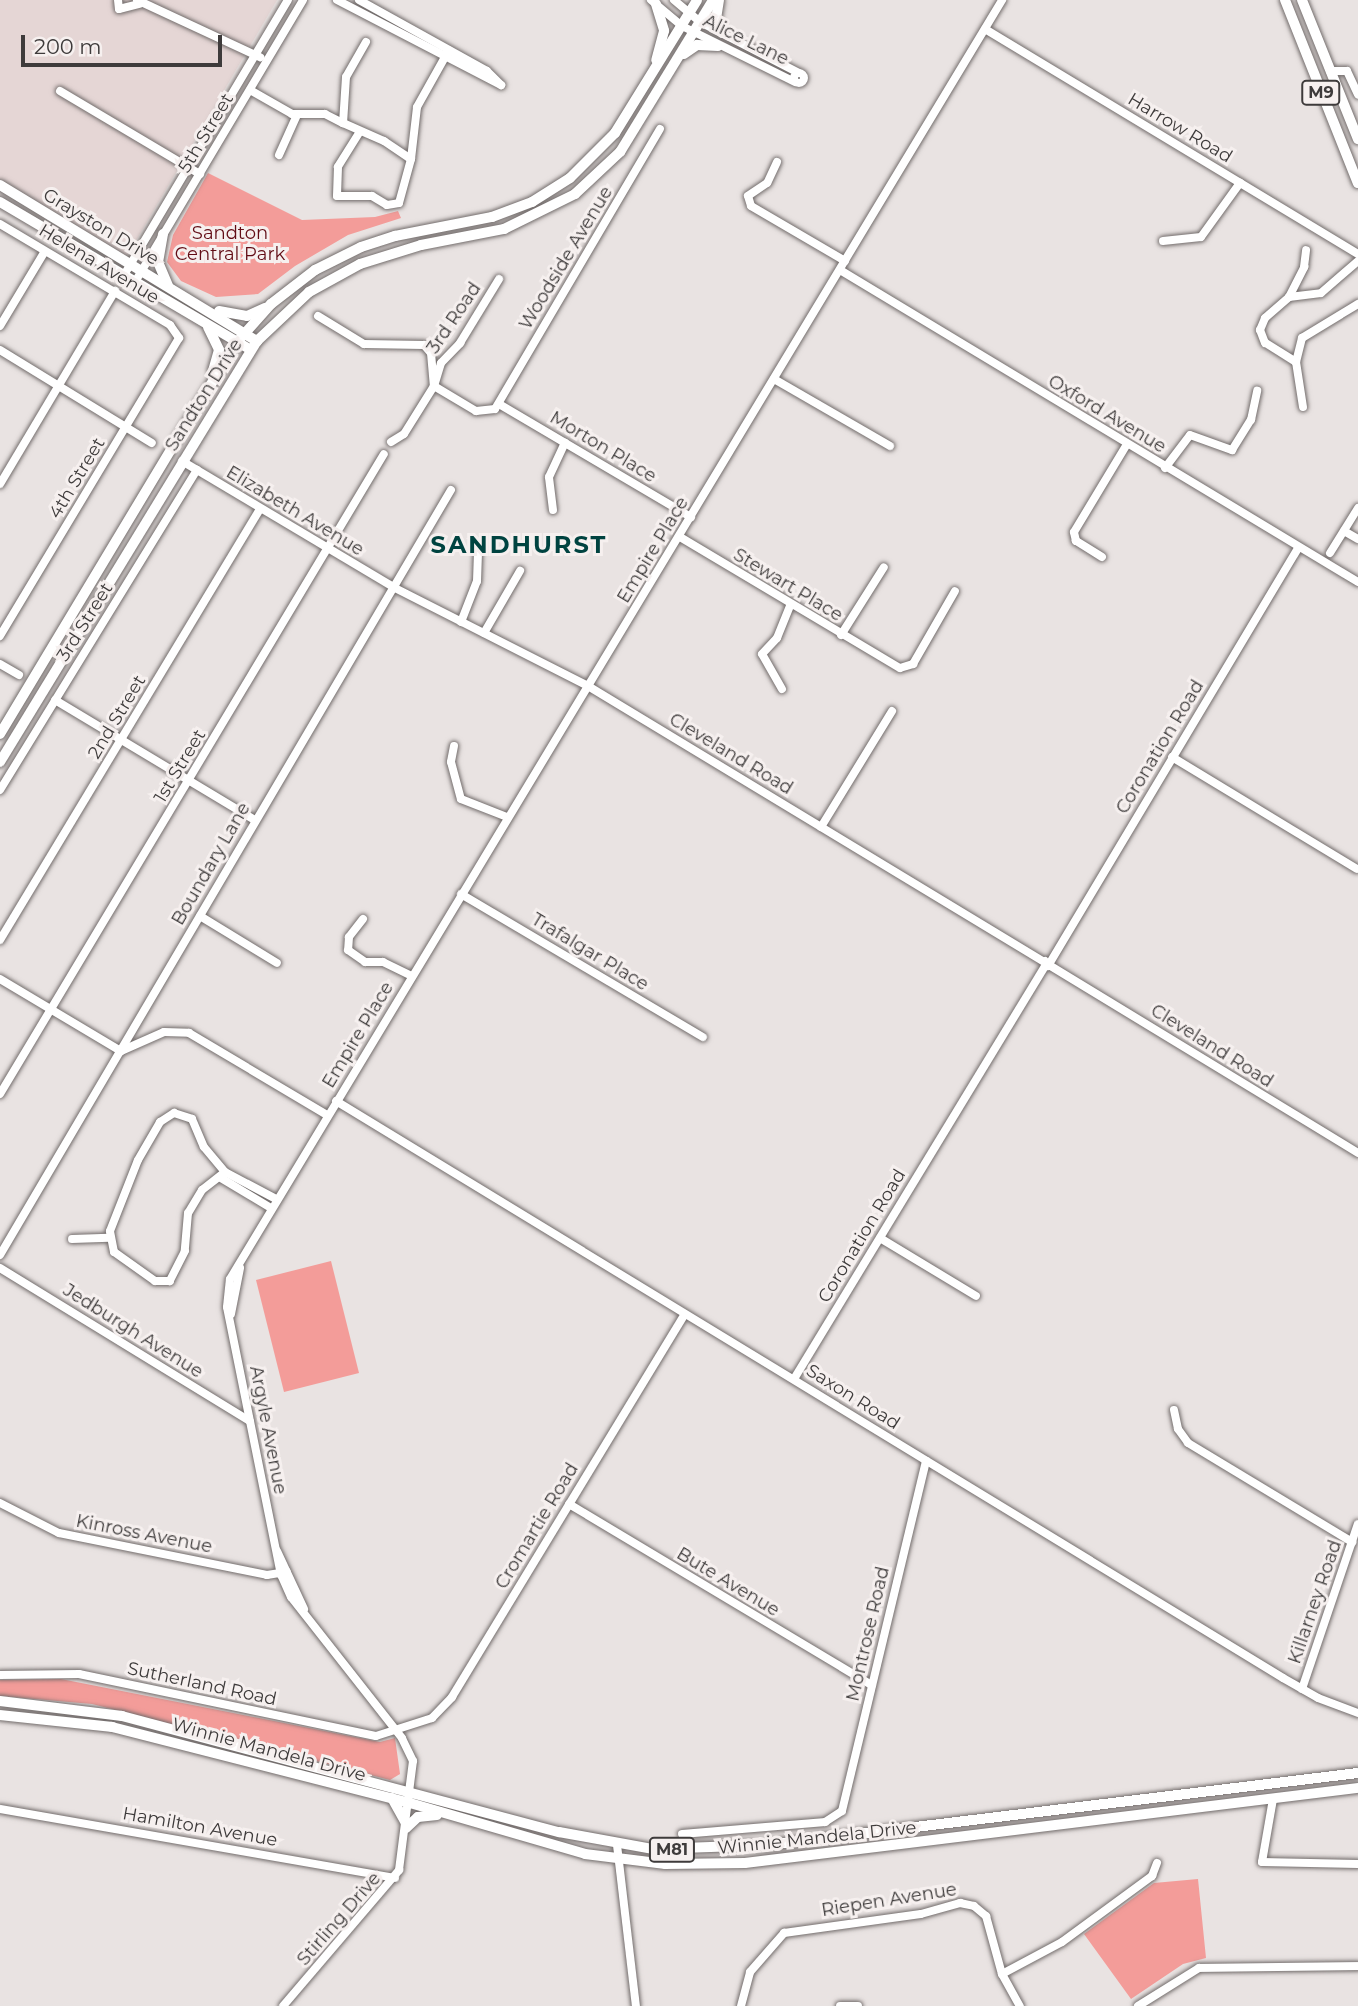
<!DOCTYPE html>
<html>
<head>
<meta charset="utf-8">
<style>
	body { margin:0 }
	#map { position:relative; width:1358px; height:2006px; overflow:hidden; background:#e9e3e2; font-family:Montserrat,sans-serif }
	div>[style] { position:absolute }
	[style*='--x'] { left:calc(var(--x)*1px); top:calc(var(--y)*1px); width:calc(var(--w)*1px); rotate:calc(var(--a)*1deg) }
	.built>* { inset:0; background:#e5d6d5 }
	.green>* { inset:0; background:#f39c99 }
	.roads { filter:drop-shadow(0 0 2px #726c6b) drop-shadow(0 0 2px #726c6b) }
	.minor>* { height:8px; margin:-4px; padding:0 4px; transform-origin:4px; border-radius:4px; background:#fff }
	.minor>.ring { margin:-4px; padding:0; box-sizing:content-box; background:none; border:8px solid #fff; border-radius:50% }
	.major>* { height:10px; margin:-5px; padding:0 5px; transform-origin:5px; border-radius:5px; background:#fff }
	span { translate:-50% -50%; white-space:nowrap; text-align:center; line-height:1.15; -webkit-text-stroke:6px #f6f0ef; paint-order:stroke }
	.shield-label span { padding:2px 5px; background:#f6f0ef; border:2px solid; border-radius:5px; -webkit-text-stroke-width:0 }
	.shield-label { font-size:16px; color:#3e3b3b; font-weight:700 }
	.street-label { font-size:18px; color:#3e3b3b }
	.park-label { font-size:18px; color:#620c15 }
	.district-label { font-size:24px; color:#004340; font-weight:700; letter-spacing:2px }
	.scale { position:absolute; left:21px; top:35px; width:201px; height:32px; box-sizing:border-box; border:4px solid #3e3b3b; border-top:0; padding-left:9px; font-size:21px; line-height:24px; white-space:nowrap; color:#3e3b3b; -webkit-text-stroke:5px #f6f0ef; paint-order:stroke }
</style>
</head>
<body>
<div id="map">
	<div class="built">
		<i style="clip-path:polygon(0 0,277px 0,127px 256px,0 181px)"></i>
	</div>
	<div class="green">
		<i style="clip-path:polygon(208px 173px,302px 220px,375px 217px,398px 211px,401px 218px,348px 235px,295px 266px,258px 294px,216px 297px,181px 281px,167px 262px,173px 235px)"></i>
		<i style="clip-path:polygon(331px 1261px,359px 1373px,284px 1392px,256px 1280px)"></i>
		<i style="clip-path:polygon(61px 1679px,380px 1742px,395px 1738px,400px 1774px,390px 1780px,92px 1704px,0 1696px,0 1680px)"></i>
		<i style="clip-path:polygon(1198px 1879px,1206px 1958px,1183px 1964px,1131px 1999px,1084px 1934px,1154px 1883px)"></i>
	</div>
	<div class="roads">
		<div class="minor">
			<i style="--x:118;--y:0;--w:9;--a:84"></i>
			<i style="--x:119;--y:9;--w:21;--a:-14"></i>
			<i style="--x:137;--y:0;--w:136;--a:24.9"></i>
			<i style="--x:337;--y:0;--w:185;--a:27.4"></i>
			<i style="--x:359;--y:0;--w:146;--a:29"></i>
			<i style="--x:487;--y:71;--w:20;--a:45"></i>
			<i style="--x:651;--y:0;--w:40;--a:40"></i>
			<i style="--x:682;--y:26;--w:126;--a:26.4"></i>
			<i style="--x:674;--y:0;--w:34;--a:40"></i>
			<i style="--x:700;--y:22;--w:111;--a:27.3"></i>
			<i style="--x:985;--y:29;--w:436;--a:31.1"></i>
			<i style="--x:366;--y:42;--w:40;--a:119.7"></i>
			<i style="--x:346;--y:77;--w:46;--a:93.7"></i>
			<i style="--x:343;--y:123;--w:45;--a:23.7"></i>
			<i style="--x:384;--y:141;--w:32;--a:34"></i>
			<i style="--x:411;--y:159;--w:52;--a:-83.4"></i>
			<i style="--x:417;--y:107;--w:65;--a:-60.7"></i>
			<i style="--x:1330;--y:71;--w:17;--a:0"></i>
			<i style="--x:1347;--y:71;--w:26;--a:65"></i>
			<i class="ring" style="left:794px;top:73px;width:2px;height:2px"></i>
			<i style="--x:250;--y:90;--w:48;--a:29.7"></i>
			<i style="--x:292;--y:114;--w:33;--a:0"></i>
			<i style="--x:325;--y:114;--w:20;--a:27"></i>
			<i style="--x:60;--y:91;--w:163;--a:30.7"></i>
			<i style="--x:359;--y:133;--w:40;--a:122"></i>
			<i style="--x:338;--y:167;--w:29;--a:92"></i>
			<i style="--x:337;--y:196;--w:35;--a:0"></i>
			<i style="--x:372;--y:196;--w:17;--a:31"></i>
			<i style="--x:387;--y:205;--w:12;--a:-9"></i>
			<i style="--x:399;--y:203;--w:46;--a:-74.7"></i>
			<i style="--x:279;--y:155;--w:44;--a:-65.8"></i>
			<i style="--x:777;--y:162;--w:23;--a:115"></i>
			<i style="--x:767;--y:183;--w:23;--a:146"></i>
			<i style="--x:748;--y:196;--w:10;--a:73"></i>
			<i style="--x:751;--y:206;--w:109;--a:30.3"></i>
			<i style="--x:0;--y:224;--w:198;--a:30.7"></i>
			<i style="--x:170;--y:325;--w:16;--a:55"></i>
			<i style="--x:179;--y:338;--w:348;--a:121"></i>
			<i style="--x:1163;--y:241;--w:38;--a:-6"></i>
			<i style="--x:1201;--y:237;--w:67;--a:-54.2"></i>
			<i style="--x:840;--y:270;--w:605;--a:31.06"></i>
			<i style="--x:124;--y:275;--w:320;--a:-59.2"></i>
			<i style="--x:135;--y:282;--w:328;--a:-59.2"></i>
			<i style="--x:1289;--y:297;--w:32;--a:-7"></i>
			<i style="--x:1321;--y:293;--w:49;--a:-40.9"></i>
			<i style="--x:318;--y:316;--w:54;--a:31.3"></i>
			<i style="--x:364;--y:344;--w:60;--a:1"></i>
			<i style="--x:424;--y:345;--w:11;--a:49"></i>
			<i style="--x:431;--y:353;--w:33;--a:85"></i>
			<i style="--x:434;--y:386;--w:49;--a:30.8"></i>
			<i style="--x:476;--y:411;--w:19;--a:-6"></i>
			<i style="--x:495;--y:409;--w:325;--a:-59.5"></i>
			<i style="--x:0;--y:326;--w:87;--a:-59"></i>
			<i style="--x:0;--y:350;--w:178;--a:31.5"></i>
			<i style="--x:1296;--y:362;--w:25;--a:-76"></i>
			<i style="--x:1302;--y:338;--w:66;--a:-31.3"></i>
			<i style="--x:774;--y:379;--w:134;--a:30"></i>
			<i style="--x:499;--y:404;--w:223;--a:30.5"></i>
			<i style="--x:1303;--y:407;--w:46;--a:-98.8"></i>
			<i style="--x:1296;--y:362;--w:36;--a:-148"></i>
			<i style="--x:1265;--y:343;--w:14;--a:-111"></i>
			<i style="--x:1260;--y:330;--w:13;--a:-67"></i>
			<i style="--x:1265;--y:318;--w:32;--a:-41"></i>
			<i style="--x:1289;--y:297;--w:34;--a:-63"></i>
			<i style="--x:1304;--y:267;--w:17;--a:-83"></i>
			<i style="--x:391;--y:442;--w:15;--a:-32"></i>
			<i style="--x:404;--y:434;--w:57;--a:-58"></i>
			<i style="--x:434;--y:386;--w:24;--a:-73"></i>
			<i style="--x:441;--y:363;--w:28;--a:-46"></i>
			<i style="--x:460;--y:343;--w:75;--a:-58.6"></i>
			<i style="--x:182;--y:461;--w:246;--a:30.8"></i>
			<i style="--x:393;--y:587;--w:219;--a:26.9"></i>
			<i style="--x:588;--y:686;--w:533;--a:31.18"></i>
			<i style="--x:1165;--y:468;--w:41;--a:-52.9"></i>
			<i style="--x:1190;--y:435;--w:45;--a:19.7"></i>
			<i style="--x:1232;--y:450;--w:36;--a:-58"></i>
			<i style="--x:1251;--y:420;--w:30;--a:-78"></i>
			<i style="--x:0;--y:484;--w:225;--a:-59.2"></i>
			<i style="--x:553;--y:510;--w:33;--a:-97"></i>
			<i style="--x:549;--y:477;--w:38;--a:-65"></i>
			<i style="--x:1344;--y:531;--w:16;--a:30"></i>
			<i style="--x:680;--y:537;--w:256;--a:30.8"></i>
			<i style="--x:900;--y:668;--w:14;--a:-17"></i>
			<i style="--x:913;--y:664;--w:84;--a:-60.1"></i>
			<i style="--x:1330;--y:553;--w:53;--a:-58.1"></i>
			<i style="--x:1102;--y:557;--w:31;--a:-148"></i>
			<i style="--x:1076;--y:541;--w:9;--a:-103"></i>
			<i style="--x:1074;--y:532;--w:103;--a:-58.9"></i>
			<i style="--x:461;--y:622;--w:44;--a:-68.7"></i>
			<i style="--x:477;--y:581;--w:30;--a:-88"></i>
			<i style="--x:484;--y:633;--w:72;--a:-59.9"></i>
			<i style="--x:841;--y:635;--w:80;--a:-57.7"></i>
			<i style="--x:0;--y:664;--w:22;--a:30"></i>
			<i style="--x:782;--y:689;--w:40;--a:-119.7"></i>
			<i style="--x:762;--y:654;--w:22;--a:-47"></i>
			<i style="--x:777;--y:638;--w:37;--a:-68"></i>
			<i style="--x:55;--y:700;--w:233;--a:31"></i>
			<i style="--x:454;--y:746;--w:16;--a:101"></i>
			<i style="--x:451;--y:762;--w:38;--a:75"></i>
			<i style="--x:461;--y:799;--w:49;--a:21.4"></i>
			<i style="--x:1172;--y:757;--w:216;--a:31.2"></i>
			<i style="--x:0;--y:790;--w:376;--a:-58.4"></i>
			<i style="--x:821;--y:827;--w:136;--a:-58.5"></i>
			<i style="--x:461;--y:894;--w:281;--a:30.6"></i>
			<i style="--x:200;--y:916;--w:90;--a:31.4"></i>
			<i style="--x:363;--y:919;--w:23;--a:128"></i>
			<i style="--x:349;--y:937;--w:13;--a:94"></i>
			<i style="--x:348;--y:950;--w:21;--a:35"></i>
			<i style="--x:365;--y:962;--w:18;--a:0"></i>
			<i style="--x:383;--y:962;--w:32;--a:26"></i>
			<i style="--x:0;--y:940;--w:503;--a:-58.9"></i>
			<i style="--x:1045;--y:961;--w:6;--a:59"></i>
			<i style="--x:1048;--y:966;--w:487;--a:-59.1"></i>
			<i style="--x:1049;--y:965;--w:362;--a:31.3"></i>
			<i style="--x:0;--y:979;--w:141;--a:30.8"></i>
			<i style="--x:121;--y:1051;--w:47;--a:-23.8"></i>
			<i style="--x:164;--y:1032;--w:25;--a:2"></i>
			<i style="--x:189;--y:1033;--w:161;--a:30.7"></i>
			<i style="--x:0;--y:1094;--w:746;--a:-59.04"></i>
			<i style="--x:336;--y:1101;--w:1109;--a:31.35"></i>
			<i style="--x:1283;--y:1678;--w:40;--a:29.7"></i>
			<i style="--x:1318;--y:1698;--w:43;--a:20.6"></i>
			<i style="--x:225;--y:1172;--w:29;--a:142"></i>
			<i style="--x:202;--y:1190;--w:27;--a:121"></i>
			<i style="--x:188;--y:1213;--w:38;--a:95"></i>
			<i style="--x:185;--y:1251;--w:34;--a:117"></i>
			<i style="--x:170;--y:1281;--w:15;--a:180"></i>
			<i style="--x:155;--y:1281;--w:50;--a:-144.7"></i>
			<i style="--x:114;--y:1252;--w:21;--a:-101"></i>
			<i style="--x:110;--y:1231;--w:76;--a:-68.5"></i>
			<i style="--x:138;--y:1160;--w:44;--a:-59.9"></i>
			<i style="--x:160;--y:1122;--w:17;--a:-33"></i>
			<i style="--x:174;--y:1113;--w:19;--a:18"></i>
			<i style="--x:192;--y:1119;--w:30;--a:67"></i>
			<i style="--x:204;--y:1147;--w:33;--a:50"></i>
			<i style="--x:225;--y:1172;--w:58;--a:27.9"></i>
			<i style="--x:221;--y:1178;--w:58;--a:31"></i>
			<i style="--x:880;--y:1238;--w:112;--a:31.1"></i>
			<i style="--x:72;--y:1239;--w:37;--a:-2"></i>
			<i style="--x:0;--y:1255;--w:888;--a:-59.48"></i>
			<i style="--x:0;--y:1268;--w:293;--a:31.5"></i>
			<i style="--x:231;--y:1314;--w:47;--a:-78.9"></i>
			<i style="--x:794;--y:1379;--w:483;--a:-58.7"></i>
			<i style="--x:1174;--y:1410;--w:19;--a:78"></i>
			<i style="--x:1178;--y:1429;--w:17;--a:54"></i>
			<i style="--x:1188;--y:1443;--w:192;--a:31.1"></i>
			<i style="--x:0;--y:1503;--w:66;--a:27"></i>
			<i style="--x:59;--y:1533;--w:212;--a:11.4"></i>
			<i style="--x:267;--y:1575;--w:20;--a:-9"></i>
			<i style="--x:569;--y:1504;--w:353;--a:30.9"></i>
			<i style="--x:277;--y:1551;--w:64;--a:65"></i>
			<i style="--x:0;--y:1675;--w:79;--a:-0.7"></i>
			<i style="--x:79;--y:1674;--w:303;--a:11.8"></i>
			<i style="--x:376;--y:1736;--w:59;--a:-17.8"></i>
			<i style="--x:432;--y:1718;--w:29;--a:-46"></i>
			<i style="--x:452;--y:1697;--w:447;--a:-58.7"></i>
			<i style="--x:1302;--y:1689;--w:174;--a:-71.3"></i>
			<i style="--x:1273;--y:1799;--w:64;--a:99.9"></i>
			<i style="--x:1262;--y:1862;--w:96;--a:1.2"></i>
			<i style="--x:0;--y:1809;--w:401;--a:9.9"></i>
			<i style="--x:682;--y:1834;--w:144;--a:-4.8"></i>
			<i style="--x:825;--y:1822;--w:20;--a:-33"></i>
			<i style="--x:842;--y:1811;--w:360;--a:-76.5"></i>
			<i style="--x:617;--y:1845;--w:162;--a:83.3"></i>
			<i style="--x:1002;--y:1974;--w:68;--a:-28.1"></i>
			<i style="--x:1062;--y:1942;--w:112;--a:-36.3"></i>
			<i style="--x:1152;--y:1876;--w:14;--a:-69"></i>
			<i style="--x:283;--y:2006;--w:179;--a:-49.5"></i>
			<i style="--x:399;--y:1870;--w:110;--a:-82.7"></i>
			<i style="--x:413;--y:1761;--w:25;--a:-116"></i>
			<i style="--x:402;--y:1738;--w:179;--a:-128.2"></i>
			<i style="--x:291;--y:1597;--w:24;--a:-114"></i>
			<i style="--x:281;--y:1575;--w:273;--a:-101.4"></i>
			<i style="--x:227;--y:1307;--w:28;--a:-84"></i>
			<i style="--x:230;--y:1279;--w:1494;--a:-58.88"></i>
			<i style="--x:741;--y:2006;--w:35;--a:-75"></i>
			<i style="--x:750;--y:1972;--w:52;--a:-48.9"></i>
			<i style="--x:784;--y:1933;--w:138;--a:-7.9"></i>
			<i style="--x:921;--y:1914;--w:41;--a:-15.8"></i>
			<i style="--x:960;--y:1903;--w:14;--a:12"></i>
			<i style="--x:974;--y:1906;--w:16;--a:40"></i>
			<i style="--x:986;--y:1916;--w:60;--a:74.6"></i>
			<i style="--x:1002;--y:1974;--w:37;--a:61"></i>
			<i style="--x:840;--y:2006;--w:18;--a:0"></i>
			<i style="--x:1138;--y:2006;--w:72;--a:-31.9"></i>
			<i style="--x:1199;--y:1968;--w:159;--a:-0.7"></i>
		</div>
		<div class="major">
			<i style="--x:719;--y:0;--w:19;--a:99"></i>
			<i style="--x:716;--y:19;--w:15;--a:67"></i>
			<i style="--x:1285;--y:0;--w:197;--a:68.3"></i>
			<i style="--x:1302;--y:0;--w:150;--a:68.1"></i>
			<i style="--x:656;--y:4;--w:28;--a:73"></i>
			<i style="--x:664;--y:31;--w:30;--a:105"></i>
			<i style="--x:684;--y:54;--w:16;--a:-35"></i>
			<i style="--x:697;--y:45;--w:21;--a:3"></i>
			<i style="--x:0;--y:185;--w:301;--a:31.3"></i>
			<i style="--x:0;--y:202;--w:290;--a:30.5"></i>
			<i style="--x:163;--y:234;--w:28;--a:100"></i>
			<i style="--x:158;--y:262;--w:26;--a:67"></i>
			<i style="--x:219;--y:311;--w:28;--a:10"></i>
			<i style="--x:247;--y:316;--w:20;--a:-24"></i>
			<i style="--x:208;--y:327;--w:25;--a:64"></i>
			<i style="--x:219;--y:350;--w:22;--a:106"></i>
			<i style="--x:0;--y:734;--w:378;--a:-59"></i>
			<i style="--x:195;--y:410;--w:81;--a:-58.1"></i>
			<i style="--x:238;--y:341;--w:50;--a:-48.3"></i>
			<i style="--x:271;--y:304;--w:56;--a:-37.7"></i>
			<i style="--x:315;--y:270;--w:51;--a:-26.6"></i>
			<i style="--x:361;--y:247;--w:36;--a:-18"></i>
			<i style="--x:395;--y:236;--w:99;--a:-11.1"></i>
			<i style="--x:492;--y:217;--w:43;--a:-20.6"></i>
			<i style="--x:532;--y:202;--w:45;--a:-32.3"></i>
			<i style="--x:570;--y:178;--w:64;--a:-45"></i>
			<i style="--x:615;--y:133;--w:156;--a:-58.3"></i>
			<i style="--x:0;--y:762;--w:493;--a:-58.6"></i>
			<i style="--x:257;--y:341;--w:71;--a:-43.3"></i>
			<i style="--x:309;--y:292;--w:58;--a:-28.8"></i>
			<i style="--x:360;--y:264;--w:64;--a:-17.3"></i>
			<i style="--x:421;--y:245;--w:85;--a:-10.9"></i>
			<i style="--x:504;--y:229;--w:79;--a:-26.2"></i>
			<i style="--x:575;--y:194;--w:62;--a:-43"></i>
			<i style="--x:620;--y:152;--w:178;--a:-58.5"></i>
			<i style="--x:0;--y:1701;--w:123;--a:7"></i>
			<i style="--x:122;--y:1716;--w:452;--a:14.9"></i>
			<i style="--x:559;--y:1832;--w:96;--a:10.3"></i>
			<i style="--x:653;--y:1849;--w:115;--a:-2"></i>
			<i style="--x:768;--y:1845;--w:594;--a:-6.96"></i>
			<i style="--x:0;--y:1715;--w:113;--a:6.1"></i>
			<i style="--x:112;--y:1727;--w:308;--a:14.3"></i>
			<i style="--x:410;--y:1803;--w:182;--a:16.2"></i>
			<i style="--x:585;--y:1854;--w:81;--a:7.1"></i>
			<i style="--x:665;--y:1864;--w:80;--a:-0.7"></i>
			<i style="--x:745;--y:1863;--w:618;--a:-6.98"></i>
			<i style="--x:392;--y:1798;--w:31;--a:61"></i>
			<i style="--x:406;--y:1828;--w:16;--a:-43"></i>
			<i style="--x:418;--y:1817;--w:19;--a:-6"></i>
		</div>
	</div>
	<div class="shield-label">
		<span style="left:1321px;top:93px">M9</span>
		<span style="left:672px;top:1850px">M81</span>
	</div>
	<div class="street-label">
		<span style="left:746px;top:40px;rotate:26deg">Alice Lane</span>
		<span style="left:1180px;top:128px;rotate:31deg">Harrow Road</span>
		<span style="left:206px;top:133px;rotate:-59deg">5th Street</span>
		<span style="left:101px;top:227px;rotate:31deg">Grayston Drive</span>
		<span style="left:566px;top:258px;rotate:-59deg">Woodside Avenue</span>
		<span style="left:99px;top:264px;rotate:31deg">Helena Avenue</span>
		<span style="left:454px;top:318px;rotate:-56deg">3rd Road</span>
		<span style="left:204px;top:395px;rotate:-58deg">Sandton Drive</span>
		<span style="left:1107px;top:414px;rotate:31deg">Oxford Avenue</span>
		<span style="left:603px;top:447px;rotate:31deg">Morton Place</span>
		<span style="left:77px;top:478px;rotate:-59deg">4th Street</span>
		<span style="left:295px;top:511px;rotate:31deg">Elizabeth Avenue</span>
		<span style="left:653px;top:550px;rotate:-59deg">Empire Place</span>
		<span style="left:788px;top:585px;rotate:31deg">Stewart Place</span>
		<span style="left:85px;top:622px;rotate:-58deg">3rd Street</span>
		<span style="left:117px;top:717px;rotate:-59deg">2nd Street</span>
		<span style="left:1160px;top:747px;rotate:-59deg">Coronation Road</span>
		<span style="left:731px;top:754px;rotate:31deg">Cleveland Road</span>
		<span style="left:180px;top:766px;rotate:-59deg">1st Street</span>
		<span style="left:211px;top:864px;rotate:-60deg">Boundary Lane</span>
		<span style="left:590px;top:952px;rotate:31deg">Trafalgar Place</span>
		<span style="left:358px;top:1035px;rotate:-59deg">Empire Place</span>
		<span style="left:1212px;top:1046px;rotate:32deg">Cleveland Road</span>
		<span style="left:862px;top:1236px;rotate:-59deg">Coronation Road</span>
		<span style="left:133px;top:1331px;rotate:32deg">Jedburgh Avenue</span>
		<span style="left:853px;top:1397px;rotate:32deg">Saxon Road</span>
		<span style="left:268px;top:1430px;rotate:79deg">Argyle Avenue</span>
		<span style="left:537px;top:1526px;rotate:-59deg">Cromartie Road</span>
		<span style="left:144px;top:1534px;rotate:11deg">Kinross Avenue</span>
		<span style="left:728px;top:1582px;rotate:31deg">Bute Avenue</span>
		<span style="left:1315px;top:1602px;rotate:-71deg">Killarney Road</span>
		<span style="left:868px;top:1634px;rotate:-77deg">Montrose Road</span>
		<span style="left:202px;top:1684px;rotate:12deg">Sutherland Road</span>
		<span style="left:269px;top:1750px;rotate:15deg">Winnie Mandela Drive</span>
		<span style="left:200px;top:1827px;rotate:10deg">Hamilton Avenue</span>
		<span style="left:817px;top:1838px;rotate:-6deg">Winnie Mandela Drive</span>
		<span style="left:889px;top:1900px;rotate:-9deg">Riepen Avenue</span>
		<span style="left:339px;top:1919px;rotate:-49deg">Stirling Drive</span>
	</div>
	<div class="park-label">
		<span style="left:230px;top:244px">Sandton<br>Central Park</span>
	</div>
	<div class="district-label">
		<span style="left:519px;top:545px">SANDHURST</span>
	</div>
	<div class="scale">200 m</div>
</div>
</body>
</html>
